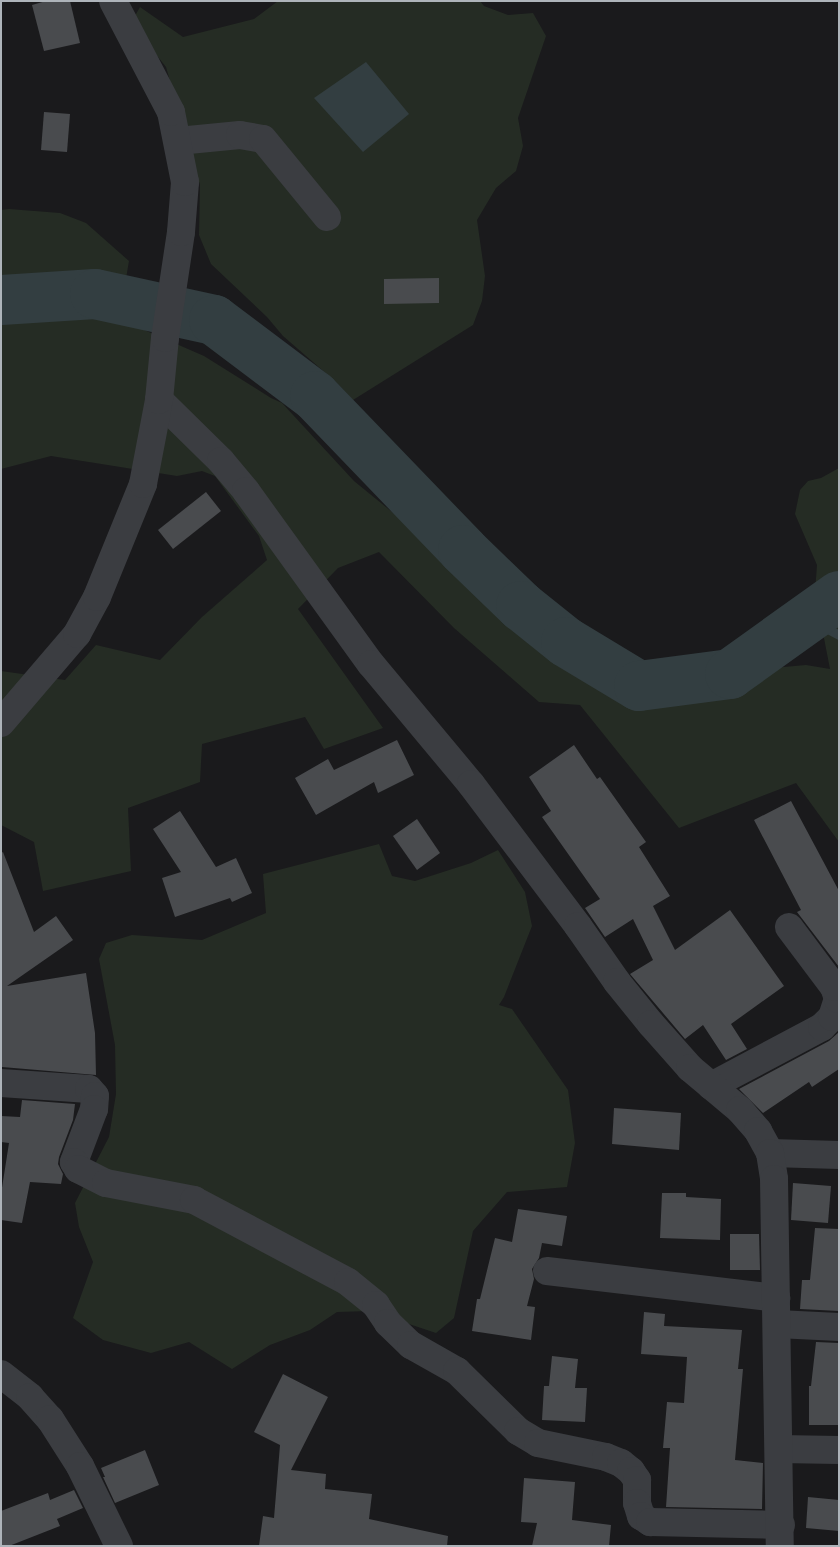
<!DOCTYPE html>
<html>
<head>
<meta charset="utf-8">
<style>
	body { margin:0 }
	#map { position:relative; width:840px; height:1547px; overflow:hidden; background:#1a1a1c; font-family:"DejaVu Sans",sans-serif }
	div>[style] { position:absolute }
	[style*='--x'] { left:calc(var(--x)*1px); top:calc(var(--y)*1px); width:calc(var(--w)*1px); rotate:calc(var(--a)*1deg) }
	.green>* { inset:0; background:#252c24 }
	.water>* { inset:0; background:#333e41 }
	.stream>* { height:9px; margin:-4.5px; padding:0 4.5px; transform-origin:4.5px; border-radius:4.5px; background:#333e41 }
	.river>* { height:50px; margin:-25px; padding:0 25px; transform-origin:25px; border-radius:25px; background:#333e41 }
	.building>* { inset:0; background:#494b4e }
	.minor>* { height:28px; margin:-14px; padding:0 14px; transform-origin:14px; border-radius:14px; background:#3b3d41 }
	.tertiary>* { height:28px; margin:-14px; padding:0 14px; transform-origin:14px; border-radius:14px; background:#3b3d41 }
	span { translate:-50% -50%; white-space:nowrap; text-align:center; line-height:1.15; -webkit-text-stroke:5px #151517; paint-order:stroke }
	.frame { position:absolute; inset:0; border:2px solid #aeb4ba; pointer-events:none }
</style>
</head>
<body>
<div id="map">
	<div class="green">
		<i style="clip-path:polygon(278px 1px,480px 1px,484px 6px,508px 15px,533px 13px,546px 36px,518px 118px,523px 146px,516px 171px,496px 188px,477px 220px,485px 276px,482px 301px,473px 325px,353px 400px,336px 382px,283px 336px,267px 317px,211px 264px,199px 235px,200px 185px,166px 67px,131px 23px,140px 7px,183px 37px,254px 19px)"></i>
		<i style="clip-path:polygon(9px 209px,60px 213px,86px 223px,129px 261px,119px 319px,204px 356px,271px 398px,282px 403px,354px 481px,419px 534px,459px 578px,625px 692px,702px 696px,748px 675px,773px 668px,806px 665px,830px 669px,815px 592px,817px 565px,795px 514px,800px 490px,808px 481px,821px 478px,839px 468px,839px 842px,796px 783px,679px 828px,580px 705px,539px 702px,454px 628px,379px 552px,338px 568px,298px 609px,383px 728px,324px 749px,305px 717px,202px 744px,200px 782px,128px 808px,131px 871px,43px 891px,34px 842px,1px 825px,1px 671px,65px 680px,96px 645px,160px 660px,202px 617px,267px 560px,259px 536px,215px 476px,202px 471px,177px 476px,51px 456px,1px 469px,1px 210px)"></i>
		<i style="clip-path:polygon(379px 844px,392px 876px,415px 881px,471px 863px,498px 850px,525px 892px,532px 926px,504px 997px,499px 1005px,512px 1009px,568px 1090px,575px 1143px,567px 1187px,507px 1192px,473px 1231px,454px 1318px,436px 1333px,370px 1311px,337px 1312px,310px 1330px,270px 1345px,232px 1369px,189px 1342px,151px 1353px,103px 1340px,73px 1318px,93px 1262px,79px 1227px,75px 1203px,109px 1137px,116px 1094px,115px 1045px,99px 959px,106px 943px,132px 935px,202px 940px,266px 913px,263px 874px)"></i>
	</div>
	<div class="water">
		<i style="clip-path:polygon(366px 62px,409px 114px,363px 152px,314px 98px)"></i>
	</div>
	<div class="stream">
		<i style="--x:809;--y:619;--w:34;--a:28"></i>
	</div>
	<div class="river">
		<i style="--x:1;--y:300;--w:94;--a:-3.7"></i>
		<i style="--x:95;--y:294;--w:122;--a:12.3"></i>
		<i style="--x:214;--y:320;--w:126;--a:37"></i>
		<i style="--x:315;--y:396;--w:214;--a:46.1"></i>
		<i style="--x:463;--y:550;--w:81;--a:44"></i>
		<i style="--x:521;--y:606;--w:58;--a:38.7"></i>
		<i style="--x:566;--y:642;--w:85;--a:31.1"></i>
		<i style="--x:639;--y:686;--w:92;--a:-7.5"></i>
		<i style="--x:730;--y:674;--w:134;--a:-35.6"></i>
	</div>
	<div class="building">
		<i style="clip-path:polygon(46px 1px,70px 1px,80px 43px,44px 51px,32px 5px)"></i>
		<i style="clip-path:polygon(44px 112px,70px 114px,67px 152px,41px 150px)"></i>
		<i style="clip-path:polygon(439px 278px,439px 303px,384px 304px,384px 279px)"></i>
		<i style="clip-path:polygon(206px 492px,221px 511px,173px 549px,158px 530px)"></i>
		<i style="clip-path:polygon(397px 740px,414px 775px,378px 793px,374px 782px,316px 815px,295px 778px,328px 759px,334px 770px)"></i>
		<i style="clip-path:polygon(574px 745px,597px 779px,600px 777px,646px 842px,639px 847px,670px 896px,653px 906px,675px 950px,730px 910px,784px 986px,731px 1024px,747px 1049px,726px 1060px,703px 1025px,685px 1039px,630px 974px,653px 960px,633px 919px,605px 937px,585px 908px,600px 899px,542px 817px,551px 811px,529px 777px)"></i>
		<i style="clip-path:polygon(791px 801px,839px 891px,839px 967px,797px 912px,801px 910px,754px 820px)"></i>
		<i style="clip-path:polygon(180px 811px,216px 867px,236px 858px,252px 893px,232px 902px,230px 898px,175px 917px,162px 878px,181px 872px,153px 829px)"></i>
		<i style="clip-path:polygon(417px 819px,440px 853px,417px 870px,393px 836px)"></i>
		<i style="clip-path:polygon(3px 852px,34px 932px,56px 916px,73px 940px,7px 986px,86px 973px,95px 1033px,96px 1075px,2px 1067px,1px 853px)"></i>
		<i style="clip-path:polygon(839px 1032px,839px 1069px,812px 1087px,809px 1082px,763px 1113px,739px 1089px,829px 1041px)"></i>
		<i style="clip-path:polygon(22px 1100px,75px 1104px,73px 1120px,59px 1157px,58px 1164px,63px 1174px,61px 1184px,30px 1182px,22px 1223px,1px 1220px,1px 1194px,9px 1143px,1px 1142px,1px 1116px,20px 1117px)"></i>
		<i style="clip-path:polygon(614px 1108px,681px 1113px,679px 1150px,612px 1144px)"></i>
		<i style="clip-path:polygon(793px 1183px,831px 1186px,828px 1223px,791px 1220px)"></i>
		<i style="clip-path:polygon(662px 1193px,686px 1193px,686px 1197px,721px 1199px,720px 1240px,660px 1238px)"></i>
		<i style="clip-path:polygon(518px 1209px,567px 1216px,562px 1246px,542px 1243px,539px 1258px,532px 1269px,534px 1279px,527px 1306px,535px 1307px,531px 1340px,472px 1331px,477px 1299px,480px 1299px,495px 1238px,512px 1242px)"></i>
		<i style="clip-path:polygon(815px 1228px,839px 1229px,839px 1311px,800px 1309px,802px 1280px,810px 1280px)"></i>
		<i style="clip-path:polygon(730px 1234px,759px 1234px,760px 1270px,730px 1270px)"></i>
		<i style="clip-path:polygon(644px 1312px,665px 1314px,664px 1326px,742px 1330px,738px 1369px,743px 1369px,735px 1460px,763px 1463px,762px 1509px,666px 1507px,670px 1448px,663px 1448px,667px 1402px,684px 1403px,687px 1357px,641px 1354px)"></i>
		<i style="clip-path:polygon(816px 1342px,839px 1343px,839px 1425px,809px 1425px,809px 1386px,811px 1386px)"></i>
		<i style="clip-path:polygon(552px 1356px,578px 1359px,575px 1388px,587px 1388px,585px 1422px,542px 1420px,544px 1386px,549px 1386px)"></i>
		<i style="clip-path:polygon(283px 1374px,328px 1397px,291px 1470px,326px 1474px,325px 1489px,372px 1494px,369px 1519px,448px 1536px,447px 1546px,259px 1546px,263px 1516px,274px 1518px,280px 1445px,254px 1432px)"></i>
		<i style="clip-path:polygon(145px 1450px,159px 1485px,115px 1503px,103px 1477px,105px 1477px,101px 1468px)"></i>
		<i style="clip-path:polygon(524px 1478px,575px 1482px,572px 1520px,611px 1525px,609px 1546px,532px 1546px,537px 1523px,521px 1522px)"></i>
		<i style="clip-path:polygon(74px 1490px,83px 1508px,57px 1519px,60px 1526px,9px 1546px,1px 1546px,1px 1511px,48px 1493px,50px 1500px)"></i>
		<i style="clip-path:polygon(808px 1497px,839px 1500px,839px 1531px,806px 1528px)"></i>
	</div>
	<div class="minor">
		<i style="--x:178;--y:141;--w:62;--a:-5.5"></i>
		<i style="--x:240;--y:135;--w:23;--a:10"></i>
		<i style="--x:263;--y:139;--w:101;--a:50.6"></i>
		<i style="--x:1;--y:1083;--w:88;--a:3.9"></i>
		<i style="--x:89;--y:1089;--w:9;--a:49"></i>
		<i style="--x:95;--y:1096;--w:13;--a:94"></i>
		<i style="--x:94;--y:1109;--w:57;--a:110.7"></i>
		<i style="--x:74;--y:1162;--w:8;--a:60"></i>
		<i style="--x:78;--y:1169;--w:31;--a:27"></i>
		<i style="--x:106;--y:1183;--w:90;--a:10.9"></i>
		<i style="--x:194;--y:1200;--w:174;--a:28"></i>
		<i style="--x:348;--y:1282;--w:36;--a:39"></i>
		<i style="--x:376;--y:1305;--w:22;--a:56"></i>
		<i style="--x:388;--y:1323;--w:32;--a:44"></i>
		<i style="--x:411;--y:1345;--w:53;--a:29.5"></i>
		<i style="--x:457;--y:1371;--w:86;--a:44.5"></i>
		<i style="--x:518;--y:1431;--w:23;--a:31"></i>
		<i style="--x:538;--y:1443;--w:69;--a:11.6"></i>
		<i style="--x:606;--y:1457;--w:16;--a:22"></i>
		<i style="--x:621;--y:1463;--w:13;--a:39"></i>
		<i style="--x:631;--y:1471;--w:11;--a:56"></i>
		<i style="--x:637;--y:1480;--w:23;--a:90"></i>
		<i style="--x:637;--y:1503;--w:14;--a:73"></i>
		<i style="--x:641;--y:1516;--w:11;--a:34"></i>
		<i style="--x:650;--y:1522;--w:131;--a:1.3"></i>
		<i style="--x:711;--y:1086;--w:126;--a:-28"></i>
		<i style="--x:822;--y:1027;--w:14;--a:-45"></i>
		<i style="--x:832;--y:1017;--w:19;--a:-72"></i>
		<i style="--x:838;--y:999;--w:13;--a:-108"></i>
		<i style="--x:834;--y:987;--w:75;--a:-126.9"></i>
		<i style="--x:770;--y:1153;--w:69;--a:1.7"></i>
		<i style="--x:547;--y:1271;--w:231;--a:6.7"></i>
		<i style="--x:777;--y:1324;--w:62;--a:2.8"></i>
		<i style="--x:1;--y:1374;--w:37;--a:38"></i>
		<i style="--x:30;--y:1397;--w:30;--a:48"></i>
		<i style="--x:50;--y:1419;--w:56;--a:57.4"></i>
		<i style="--x:80;--y:1466;--w:89;--a:64"></i>
		<i style="--x:779;--y:1449;--w:60;--a:1"></i>
	</div>
	<div class="tertiary">
		<i style="--x:159;--y:400;--w:87;--a:44.5"></i>
		<i style="--x:221;--y:461;--w:39;--a:50"></i>
		<i style="--x:246;--y:491;--w:213;--a:54.2"></i>
		<i style="--x:371;--y:664;--w:156;--a:50.2"></i>
		<i style="--x:471;--y:784;--w:178;--a:53"></i>
		<i style="--x:578;--y:926;--w:68;--a:55.1"></i>
		<i style="--x:617;--y:982;--w:54;--a:51"></i>
		<i style="--x:651;--y:1024;--w:59;--a:48.4"></i>
		<i style="--x:690;--y:1068;--w:65;--a:40"></i>
		<i style="--x:740;--y:1110;--w:28;--a:49"></i>
		<i style="--x:758;--y:1131;--w:25;--a:61"></i>
		<i style="--x:770;--y:1153;--w:26;--a:81"></i>
		<i style="--x:774;--y:1179;--w:367;--a:89.1"></i>
		<i style="--x:1;--y:723;--w:117;--a:-49.5"></i>
		<i style="--x:77;--y:634;--w:42;--a:-61.6"></i>
		<i style="--x:97;--y:597;--w:122;--a:-67.8"></i>
		<i style="--x:143;--y:484;--w:86;--a:-79.2"></i>
		<i style="--x:159;--y:400;--w:62;--a:-84.5"></i>
		<i style="--x:165;--y:338;--w:107;--a:-81.4"></i>
		<i style="--x:181;--y:232;--w:50;--a:-85.4"></i>
		<i style="--x:185;--y:182;--w:71;--a:-101.3"></i>
		<i style="--x:171;--y:112;--w:125;--a:-117.6"></i>
	</div>
	<div class="frame"></div>
</div>
</body>
</html>
